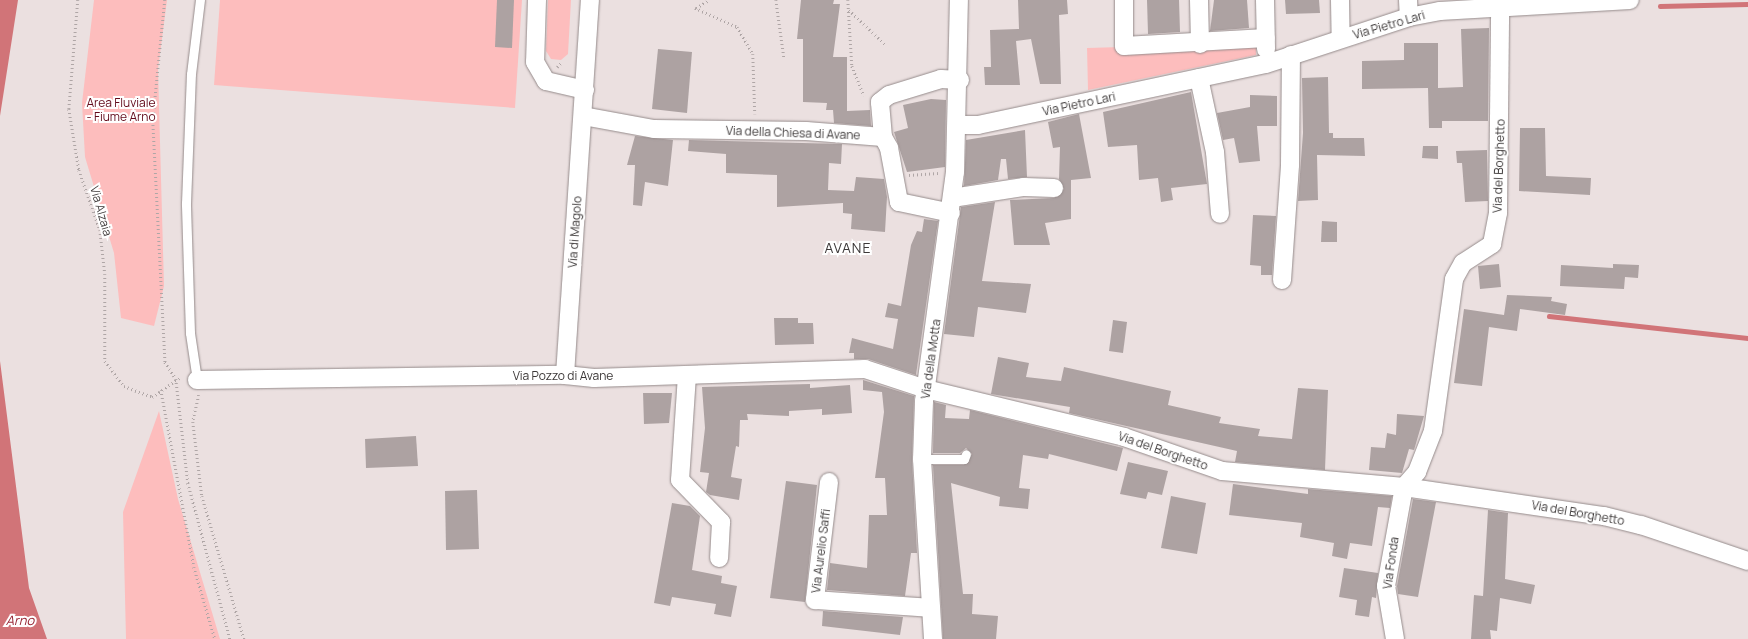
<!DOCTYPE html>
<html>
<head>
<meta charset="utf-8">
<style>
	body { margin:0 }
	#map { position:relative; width:1748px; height:639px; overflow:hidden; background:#ebe0e0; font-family:Manrope,sans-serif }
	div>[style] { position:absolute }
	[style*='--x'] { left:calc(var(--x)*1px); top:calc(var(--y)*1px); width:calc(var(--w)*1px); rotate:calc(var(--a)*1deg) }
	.green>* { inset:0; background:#fdbdbd }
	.water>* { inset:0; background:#d17478 }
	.stream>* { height:4.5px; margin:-2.25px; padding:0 2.25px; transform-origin:2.25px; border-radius:2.25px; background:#d17478 }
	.building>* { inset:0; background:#ada2a2 }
	.path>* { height:2.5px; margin-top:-1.25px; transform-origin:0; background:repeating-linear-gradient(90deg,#afa6a6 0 1px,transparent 0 4px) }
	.roads { filter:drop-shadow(0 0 1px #958b8b) drop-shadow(0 0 1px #958b8b) }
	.service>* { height:9px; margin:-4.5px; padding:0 4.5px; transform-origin:4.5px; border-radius:4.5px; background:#fff }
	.minor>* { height:18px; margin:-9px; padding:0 9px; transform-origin:9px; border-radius:9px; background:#fff }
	span { translate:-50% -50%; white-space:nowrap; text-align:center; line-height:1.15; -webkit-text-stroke:4px #fff; paint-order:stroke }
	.street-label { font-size:12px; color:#3c3838 }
	.park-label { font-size:12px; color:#620b1b }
	.water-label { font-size:13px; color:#982836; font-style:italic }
	.quarter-label { font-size:14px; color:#3c3838; letter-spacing:1px }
</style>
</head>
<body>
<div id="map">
	<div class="green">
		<i style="clip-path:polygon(94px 0,167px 0,158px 69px,164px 286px,154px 326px,121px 318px,114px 253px,85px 157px,82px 103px)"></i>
		<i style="clip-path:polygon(220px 0,522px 0,515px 108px,214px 85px)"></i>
		<i style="clip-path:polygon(548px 0,571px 0,568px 54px,561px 60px,551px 59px,546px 51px)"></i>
		<i style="clip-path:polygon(1256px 43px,1256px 55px,1088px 90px,1087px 48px)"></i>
		<i style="clip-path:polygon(159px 411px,178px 499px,220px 639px,126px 639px,123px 512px)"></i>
	</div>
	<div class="water">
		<i style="clip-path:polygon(0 0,18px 0,0 116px)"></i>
		<i style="clip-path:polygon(0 361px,29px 588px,47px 639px,0 639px)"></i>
	</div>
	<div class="stream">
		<i style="--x:1660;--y:6;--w:88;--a:-1.3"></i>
		<i style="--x:1549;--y:316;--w:200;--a:6.3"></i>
	</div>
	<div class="building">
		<i style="clip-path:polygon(497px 0,514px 0,512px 48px,495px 47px)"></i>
		<i style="clip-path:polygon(801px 0,834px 0,833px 4px,840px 4px,833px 57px,847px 57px,847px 111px,870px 110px,871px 126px,834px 123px,833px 110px,826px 110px,827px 103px,803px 102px,803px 39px,797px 39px)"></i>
		<i style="clip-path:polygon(1018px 0,1067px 0,1068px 14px,1059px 15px,1061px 84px,1040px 84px,1031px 39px,1016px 41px,1020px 85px,985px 85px,984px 67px,991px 67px,990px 30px,1019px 29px)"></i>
		<i style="clip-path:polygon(1147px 0,1179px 0,1180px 32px,1148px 34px)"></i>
		<i style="clip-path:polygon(1214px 0,1247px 0,1249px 28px,1210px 31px)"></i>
		<i style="clip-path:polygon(1285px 0,1319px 0,1320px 13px,1286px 14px)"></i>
		<i style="clip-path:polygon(1489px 28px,1488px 121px,1442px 121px,1442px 128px,1429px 128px,1428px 88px,1362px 89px,1362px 61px,1404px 60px,1404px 43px,1438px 43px,1438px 88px,1463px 87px,1461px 29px)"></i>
		<i style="clip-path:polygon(658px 49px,692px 52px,687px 113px,652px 109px)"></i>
		<i style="clip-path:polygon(1328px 77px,1329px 133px,1333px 133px,1333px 138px,1364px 138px,1365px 156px,1317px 155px,1318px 200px,1298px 201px,1303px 133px,1302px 78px)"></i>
		<i style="clip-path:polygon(1191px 92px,1207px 184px,1171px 188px,1173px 200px,1161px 202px,1158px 178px,1139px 180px,1137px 145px,1108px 147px,1103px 112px)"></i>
		<i style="clip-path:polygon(1250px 95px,1277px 96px,1277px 126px,1257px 126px,1260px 161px,1239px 163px,1234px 138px,1223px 140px,1217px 113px,1250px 107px)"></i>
		<i style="clip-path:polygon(931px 99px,946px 100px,945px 167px,907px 172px,894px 132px,908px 128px,903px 105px)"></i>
		<i style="clip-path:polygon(1079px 114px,1091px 178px,1071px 180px,1071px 219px,1045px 223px,1050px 245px,1014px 245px,1010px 200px,1054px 198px,1064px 189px,1059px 179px,1060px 147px,1053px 148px,1048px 122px)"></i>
		<i style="clip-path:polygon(1520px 128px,1545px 128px,1546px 176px,1591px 178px,1590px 195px,1519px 191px)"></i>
		<i style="clip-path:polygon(1025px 130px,1027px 177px,1008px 179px,1006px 159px,1001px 159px,998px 180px,964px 186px,966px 140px)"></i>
		<i style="clip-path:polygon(635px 136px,673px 140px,668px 186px,645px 182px,642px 206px,633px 205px,635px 165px,627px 165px)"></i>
		<i style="clip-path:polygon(689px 140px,842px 144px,841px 164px,829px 163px,828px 190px,854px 191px,856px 177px,884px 179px,887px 197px,885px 232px,851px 229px,852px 214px,843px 213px,843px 203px,777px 207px,777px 175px,726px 173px,726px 154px,688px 151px)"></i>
		<i style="clip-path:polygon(1423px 146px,1438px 146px,1438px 159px,1422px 158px)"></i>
		<i style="clip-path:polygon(1487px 150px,1488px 201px,1465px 202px,1462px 163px,1457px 163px,1456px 151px)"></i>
		<i style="clip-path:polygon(995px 202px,982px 281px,1031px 284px,1026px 313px,978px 307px,974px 337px,944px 334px,961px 207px)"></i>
		<i style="clip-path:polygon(1253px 215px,1276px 216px,1272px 275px,1261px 275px,1261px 266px,1250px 265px)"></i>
		<i style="clip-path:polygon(924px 219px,938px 221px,916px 375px,868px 359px,854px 359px,854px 353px,849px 353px,852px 338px,893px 349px,898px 319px,885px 317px,888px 303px,901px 306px,911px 245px,917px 231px,922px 232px)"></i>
		<i style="clip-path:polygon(1322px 221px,1337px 222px,1337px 242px,1321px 242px)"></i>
		<i style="clip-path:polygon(1499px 264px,1501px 287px,1480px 289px,1478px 266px)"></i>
		<i style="clip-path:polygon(1613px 264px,1639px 265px,1638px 278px,1625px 277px,1624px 289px,1560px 286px,1561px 265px,1613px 268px)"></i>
		<i style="clip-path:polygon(1507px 295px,1552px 297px,1551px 301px,1567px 304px,1565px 315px,1520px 309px,1517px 331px,1489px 327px,1482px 386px,1454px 383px,1464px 309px,1504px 315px)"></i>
		<i style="clip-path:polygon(774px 318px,798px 318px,798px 323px,813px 323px,814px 344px,775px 345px)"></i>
		<i style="clip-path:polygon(1113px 320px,1127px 322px,1123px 353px,1109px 351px)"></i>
		<i style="clip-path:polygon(998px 357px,1029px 363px,1026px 377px,1061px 381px,1064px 367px,1171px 391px,1168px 405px,1221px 417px,1219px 423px,1260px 429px,1258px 436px,1292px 439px,1298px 388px,1328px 390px,1325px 470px,1235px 462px,1237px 451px,1069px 413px,1070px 407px,991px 394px)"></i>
		<i style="clip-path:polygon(863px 380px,914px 396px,912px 460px,917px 553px,911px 553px,905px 596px,827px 590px,830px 563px,867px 568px,869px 515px,887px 515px,885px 478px,875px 478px,884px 412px,882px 392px,863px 390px)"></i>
		<i style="clip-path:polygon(810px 384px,810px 388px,850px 385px,852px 413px,822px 415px,822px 409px,789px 411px,789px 416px,747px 414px,748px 420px,740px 420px,739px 447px,736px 446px,731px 477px,742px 479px,739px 500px,710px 495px,706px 492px,709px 473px,700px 472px,705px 428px,702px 387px)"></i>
		<i style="clip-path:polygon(643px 393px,672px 393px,669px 423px,644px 424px)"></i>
		<i style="clip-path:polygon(934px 402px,946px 405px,945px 418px,969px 419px,970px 410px,1123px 448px,1117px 471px,1049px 454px,1048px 459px,1023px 455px,1019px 488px,1030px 489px,1028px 509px,999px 506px,1000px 497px,951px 483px,963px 594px,973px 594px,972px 614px,998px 616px,996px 639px,943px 639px,933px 465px,964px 465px,972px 454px,966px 448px,960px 453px,933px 453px)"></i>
		<i style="clip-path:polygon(1397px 414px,1424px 416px,1414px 450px,1409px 449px,1402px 473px,1369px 470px,1371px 447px,1385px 448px,1387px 433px,1396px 435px)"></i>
		<i style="clip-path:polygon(416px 436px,418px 466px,366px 468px,365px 439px)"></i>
		<i style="clip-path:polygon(1128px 462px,1168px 471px,1162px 495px,1148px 492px,1146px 499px,1120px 494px)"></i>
		<i style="clip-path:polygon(786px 481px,817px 485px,805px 602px,770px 598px)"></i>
		<i style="clip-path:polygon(1233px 484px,1308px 494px,1308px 489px,1392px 496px,1390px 508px,1378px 507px,1372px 546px,1350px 543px,1347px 559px,1332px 556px,1334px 543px,1300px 537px,1302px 523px,1229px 515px)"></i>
		<i style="clip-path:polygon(477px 490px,479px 549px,446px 550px,445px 491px)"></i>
		<i style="clip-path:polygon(1171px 496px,1206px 503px,1197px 554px,1161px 548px)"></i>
		<i style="clip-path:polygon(1413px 499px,1436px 502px,1418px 597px,1398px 594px,1397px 586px)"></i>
		<i style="clip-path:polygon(672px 503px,690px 506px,700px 516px,692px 570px,722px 576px,721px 583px,737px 586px,731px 617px,714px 614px,716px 604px,672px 597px,670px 606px,654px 603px)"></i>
		<i style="clip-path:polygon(1488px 510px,1508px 513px,1505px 579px,1535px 585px,1531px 604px,1500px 598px,1497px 631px,1490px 630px,1491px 639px,1471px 639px,1474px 595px,1483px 596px)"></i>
		<i style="clip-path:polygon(1344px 568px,1378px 573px,1376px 598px,1372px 597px,1369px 617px,1355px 615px,1357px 600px,1339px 597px)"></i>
		<i style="clip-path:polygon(823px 611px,903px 617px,900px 635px,822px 626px)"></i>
	</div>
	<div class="path">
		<i style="--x:78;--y:0;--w:109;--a:94.7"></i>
		<i style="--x:69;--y:109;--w:62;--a:80.7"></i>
		<i style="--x:79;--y:170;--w:64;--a:70.7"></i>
		<i style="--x:100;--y:230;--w:44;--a:83.5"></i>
		<i style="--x:105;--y:274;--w:87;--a:90"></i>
		<i style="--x:105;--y:361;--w:31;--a:53"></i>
		<i style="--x:124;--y:386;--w:30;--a:21"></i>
		<i style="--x:152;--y:397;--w:35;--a:-35"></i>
		<i style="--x:165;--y:0;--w:122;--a:95.7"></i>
		<i style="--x:153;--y:121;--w:241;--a:87.1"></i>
		<i style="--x:165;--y:362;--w:20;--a:57"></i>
		<i style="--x:176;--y:379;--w:105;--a:83.4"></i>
		<i style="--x:188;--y:483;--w:162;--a:74.9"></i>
		<i style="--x:776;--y:0;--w:58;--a:82"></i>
		<i style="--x:848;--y:0;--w:66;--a:86.5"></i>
		<i style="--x:852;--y:66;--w:32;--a:68"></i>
		<i style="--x:695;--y:8;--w:46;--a:24.3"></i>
		<i style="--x:737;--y:27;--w:31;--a:59"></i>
		<i style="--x:753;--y:54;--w:60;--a:88.1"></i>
		<i style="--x:696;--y:8;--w:15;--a:-32"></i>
		<i style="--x:849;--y:10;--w:51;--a:43.4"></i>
		<i style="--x:557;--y:67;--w:7;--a:-45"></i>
		<i style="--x:909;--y:175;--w:29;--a:-4"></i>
		<i style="--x:161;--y:390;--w:180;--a:79.4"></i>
		<i style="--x:194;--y:567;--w:75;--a:73.7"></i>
		<i style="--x:199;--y:395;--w:28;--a:103"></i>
		<i style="--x:193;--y:422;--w:75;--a:83.1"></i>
		<i style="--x:202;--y:496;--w:149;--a:73.6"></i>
	</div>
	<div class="roads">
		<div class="service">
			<i style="--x:197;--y:380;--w:48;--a:-98.5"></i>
			<i style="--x:190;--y:333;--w:130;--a:-91.8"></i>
			<i style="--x:186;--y:203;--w:129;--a:-87.8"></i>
			<i style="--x:191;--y:74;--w:75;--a:-83.1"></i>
			<i style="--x:922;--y:459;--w:42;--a:0"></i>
			<i style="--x:964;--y:459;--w:5;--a:-68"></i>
		</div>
		<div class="minor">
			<i style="--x:537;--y:0;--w:62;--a:91.8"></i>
			<i style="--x:535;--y:62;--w:22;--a:60"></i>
			<i style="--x:546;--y:81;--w:40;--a:13"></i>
			<i style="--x:1124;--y:0;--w:46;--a:90"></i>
			<i style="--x:1124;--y:46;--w:142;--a:-3.2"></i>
			<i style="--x:1199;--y:0;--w:44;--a:88.7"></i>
			<i style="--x:1265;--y:0;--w:49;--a:88.8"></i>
			<i style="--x:1340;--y:0;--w:39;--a:89"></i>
			<i style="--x:1408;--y:0;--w:17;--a:87"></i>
			<i style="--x:1199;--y:78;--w:76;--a:77.8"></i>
			<i style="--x:1215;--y:152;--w:62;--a:85.4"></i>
			<i style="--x:583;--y:116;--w:72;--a:10.4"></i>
			<i style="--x:654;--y:129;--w:152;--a:0.8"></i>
			<i style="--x:806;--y:131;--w:77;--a:4.5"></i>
			<i style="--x:883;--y:137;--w:13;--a:61"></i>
			<i style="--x:889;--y:148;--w:55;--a:79.5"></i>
			<i style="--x:899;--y:202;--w:53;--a:11.9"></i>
			<i style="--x:958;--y:125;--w:20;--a:0"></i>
			<i style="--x:978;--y:125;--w:294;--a:-12"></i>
			<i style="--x:1266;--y:64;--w:151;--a:-18.2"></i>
			<i style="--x:1409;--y:17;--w:32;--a:-11"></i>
			<i style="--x:1440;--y:11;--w:190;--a:-3.3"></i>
			<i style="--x:883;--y:137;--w:35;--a:-95"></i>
			<i style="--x:880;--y:102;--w:11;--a:-38"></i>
			<i style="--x:889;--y:95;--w:54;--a:-17.1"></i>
			<i style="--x:941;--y:79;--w:19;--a:3"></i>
			<i style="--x:952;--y:198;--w:73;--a:-8.7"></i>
			<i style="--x:1024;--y:187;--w:30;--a:2"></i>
			<i style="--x:1282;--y:280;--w:115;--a:-86"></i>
			<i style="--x:1290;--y:165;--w:110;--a:-89.5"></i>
			<i style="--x:565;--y:375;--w:376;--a:-86.2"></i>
			<i style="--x:687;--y:375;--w:105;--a:93.8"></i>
			<i style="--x:680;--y:480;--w:59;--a:45.7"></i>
			<i style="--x:721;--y:522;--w:36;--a:93"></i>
			<i style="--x:197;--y:380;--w:368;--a:-0.8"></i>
			<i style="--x:565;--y:375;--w:29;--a:6"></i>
			<i style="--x:594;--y:378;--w:271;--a:-1.9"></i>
			<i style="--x:865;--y:369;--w:64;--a:18.2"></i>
			<i style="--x:926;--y:389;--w:204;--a:13.6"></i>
			<i style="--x:1124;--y:437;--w:104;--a:19.1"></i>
			<i style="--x:1222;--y:471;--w:183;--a:5"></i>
			<i style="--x:1404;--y:487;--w:202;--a:8.3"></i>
			<i style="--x:1604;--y:516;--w:38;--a:14"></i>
			<i style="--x:1641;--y:525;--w:113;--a:18.6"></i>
			<i style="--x:829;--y:482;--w:119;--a:96.8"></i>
			<i style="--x:815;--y:600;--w:116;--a:3.9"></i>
			<i style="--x:933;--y:639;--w:180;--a:-93.5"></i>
			<i style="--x:922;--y:459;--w:58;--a:-88"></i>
			<i style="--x:924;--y:401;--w:231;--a:-82.3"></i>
			<i style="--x:955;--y:172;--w:172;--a:-88.7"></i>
			<i style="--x:1395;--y:639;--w:54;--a:-99.6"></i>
			<i style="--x:1386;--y:586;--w:101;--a:-79.7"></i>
			<i style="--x:1404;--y:487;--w:20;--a:-49"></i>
			<i style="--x:1417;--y:472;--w:44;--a:-68.7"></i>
			<i style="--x:1433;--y:431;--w:153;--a:-82.1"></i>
			<i style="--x:1454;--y:279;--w:18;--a:-61"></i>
			<i style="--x:1463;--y:263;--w:35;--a:-33"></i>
			<i style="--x:1492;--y:244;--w:32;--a:-79"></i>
			<i style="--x:1498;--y:213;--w:203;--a:-89.4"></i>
		</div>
	</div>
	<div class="street-label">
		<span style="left:1389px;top:25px;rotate:-16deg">Via Pietro Lari</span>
		<span style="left:1079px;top:104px;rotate:-12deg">Via Pietro Lari</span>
		<span style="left:793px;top:133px;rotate:2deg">Via della Chiesa di Avane</span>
		<span style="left:1499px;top:166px;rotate:-88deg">Via del Borghetto</span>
		<span style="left:101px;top:211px;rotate:74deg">Via Alzaia</span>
		<span style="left:575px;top:232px;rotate:-86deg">Via di Magolo</span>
		<span style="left:931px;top:359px;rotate:-82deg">Via della Motta</span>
		<span style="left:563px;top:376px">Via Pozzo di Avane</span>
		<span style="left:1163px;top:451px;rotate:19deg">Via del Borghetto</span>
		<span style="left:1578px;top:513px;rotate:10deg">Via del Borghetto</span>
		<span style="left:821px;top:551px;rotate:-83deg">Via Aurelio Saffi</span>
		<span style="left:1391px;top:563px;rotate:-82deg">Via Fonda</span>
	</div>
	<div class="park-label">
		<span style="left:121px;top:110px">Area Fluviale<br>- Fiume Arno</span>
	</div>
	<div class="water-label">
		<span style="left:20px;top:620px">Arno</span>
	</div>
	<div class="quarter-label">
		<span style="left:848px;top:248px">AVANE</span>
	</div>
</div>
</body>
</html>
